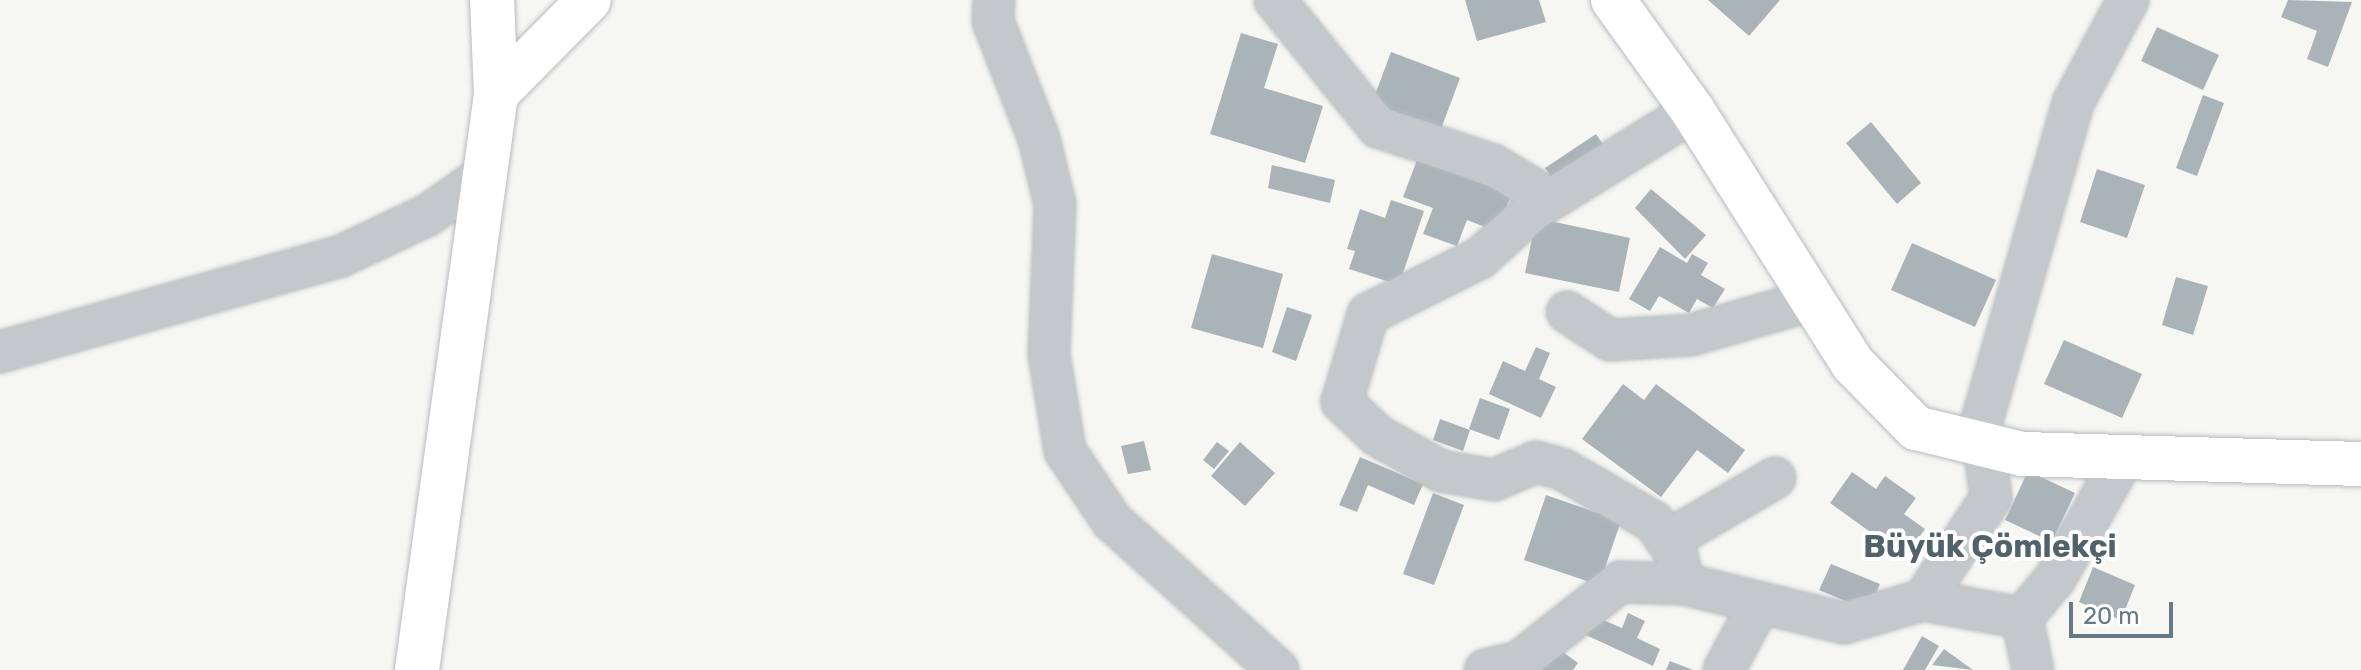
<!DOCTYPE html>
<html>
<head>
<meta charset="utf-8">
<style>
	body { margin:0 }
	#map { position:relative; width:2361px; height:670px; overflow:hidden; background:#f6f6f3; font-family:Rubik,sans-serif }
	div>[style] { position:absolute }
	[style*='--x'] { left:calc(var(--x)*1px); top:calc(var(--y)*1px); width:calc(var(--w)*1px); rotate:calc(var(--a)*1deg) }
	.building>* { inset:0; background:#aab4b8 }
	.roads { filter:drop-shadow(0 0 2px #b5bcbf) drop-shadow(0 0 2px #b5bcbf) }
	.street>* { height:40px; margin:-20px; padding:0 20px; transform-origin:20px; border-radius:20px; background:#c3c8ca }
	.secondary>* { height:44px; margin:-22px; padding:0 22px; transform-origin:22px; border-radius:22px; background:#fff }
	span { translate:-50% -50%; white-space:nowrap; text-align:center; line-height:1.15; -webkit-text-stroke:8px #fff; paint-order:stroke }
	.quarter-label { font-size:32px; color:#52626a; font-weight:700 }
	.scale { position:absolute; left:2069px; top:602px; width:104px; height:36px; box-sizing:border-box; border:4px solid #647a85; border-top:0; padding-left:10px; font-size:24px; line-height:28px; white-space:nowrap; color:#647a85; -webkit-text-stroke:6px #fff; paint-order:stroke }
</style>
</head>
<body>
<div id="map">
	<div class="building">
		<i style="clip-path:polygon(1465px 0,1539px 0,1546px 22px,1477px 41px)"></i>
		<i style="clip-path:polygon(1708px 0,1780px 0,1749px 36px)"></i>
		<i style="clip-path:polygon(2288px 0,2352px 2px,2328px 67px,2307px 59px,2317px 31px,2281px 17px)"></i>
		<i style="clip-path:polygon(2157px 27px,2219px 55px,2203px 90px,2141px 61px)"></i>
		<i style="clip-path:polygon(1241px 33px,1278px 44px,1264px 88px,1323px 106px,1305px 163px,1210px 134px)"></i>
		<i style="clip-path:polygon(1391px 52px,1460px 78px,1438px 137px,1369px 111px)"></i>
		<i style="clip-path:polygon(2203px 95px,2224px 103px,2197px 176px,2176px 168px)"></i>
		<i style="clip-path:polygon(1871px 122px,1921px 183px,1897px 204px,1846px 143px)"></i>
		<i style="clip-path:polygon(1596px 134px,1608px 152px,1558px 187px,1545px 168px)"></i>
		<i style="clip-path:polygon(1417px 160px,1511px 194px,1498px 232px,1467px 220px,1457px 246px,1423px 234px,1433px 208px,1403px 197px)"></i>
		<i style="clip-path:polygon(1272px 165px,1335px 180px,1330px 203px,1268px 188px)"></i>
		<i style="clip-path:polygon(2097px 169px,2145px 185px,2127px 238px,2080px 222px)"></i>
		<i style="clip-path:polygon(1651px 189px,1706px 235px,1685px 259px,1635px 208px)"></i>
		<i style="clip-path:polygon(1391px 200px,1424px 211px,1399px 285px,1349px 269px,1355px 251px,1347px 249px,1360px 209px,1385px 218px)"></i>
		<i style="clip-path:polygon(1536px 218px,1630px 238px,1619px 292px,1525px 273px)"></i>
		<i style="clip-path:polygon(1912px 243px,1996px 280px,1975px 327px,1891px 290px)"></i>
		<i style="clip-path:polygon(1660px 247px,1687px 263px,1692px 254px,1708px 263px,1701px 275px,1725px 289px,1713px 308px,1697px 299px,1689px 313px,1659px 296px,1650px 311px,1629px 299px)"></i>
		<i style="clip-path:polygon(1212px 254px,1283px 274px,1263px 348px,1191px 328px)"></i>
		<i style="clip-path:polygon(2176px 277px,2208px 286px,2193px 335px,2162px 325px)"></i>
		<i style="clip-path:polygon(1287px 307px,1312px 315px,1296px 361px,1272px 352px)"></i>
		<i style="clip-path:polygon(2064px 340px,2142px 374px,2122px 418px,2044px 384px)"></i>
		<i style="clip-path:polygon(1536px 347px,1550px 353px,1539px 379px,1556px 387px,1541px 418px,1489px 394px,1503px 361px,1525px 371px)"></i>
		<i style="clip-path:polygon(1623px 384px,1644px 400px,1656px 384px,1745px 450px,1728px 473px,1697px 450px,1661px 497px,1582px 439px)"></i>
		<i style="clip-path:polygon(1480px 398px,1510px 409px,1499px 440px,1469px 429px)"></i>
		<i style="clip-path:polygon(1440px 419px,1470px 430px,1463px 451px,1433px 440px)"></i>
		<i style="clip-path:polygon(1144px 441px,1151px 470px,1128px 474px,1121px 446px)"></i>
		<i style="clip-path:polygon(1217px 442px,1229px 451px,1214px 469px,1203px 460px)"></i>
		<i style="clip-path:polygon(1240px 442px,1275px 473px,1245px 506px,1211px 476px)"></i>
		<i style="clip-path:polygon(1360px 457px,1423px 484px,1414px 505px,1368px 485px,1357px 512px,1339px 505px)"></i>
		<i style="clip-path:polygon(2028px 471px,2075px 493px,2052px 542px,2005px 520px)"></i>
		<i style="clip-path:polygon(1852px 472px,1876px 489px,1885px 476px,1916px 498px,1904px 514px,1925px 529px,1905px 557px,1830px 503px)"></i>
		<i style="clip-path:polygon(1433px 493px,1464px 505px,1434px 585px,1403px 574px)"></i>
		<i style="clip-path:polygon(1546px 495px,1621px 521px,1599px 585px,1524px 560px)"></i>
		<i style="clip-path:polygon(1831px 564px,1880px 584px,1869px 611px,1819px 590px)"></i>
		<i style="clip-path:polygon(2093px 567px,2135px 585px,2121px 620px,2079px 602px)"></i>
		<i style="clip-path:polygon(1628px 613px,1645px 621px,1637px 638px,1660px 649px,1653px 666px,1586px 635px,1594px 616px,1622px 628px)"></i>
		<i style="clip-path:polygon(1922px 636px,1939px 646px,1925px 670px,1903px 670px)"></i>
		<i style="clip-path:polygon(1556px 647px,1578px 663px,1573px 670px,1539px 670px)"></i>
		<i style="clip-path:polygon(1944px 649px,1973px 670px,1932px 665px)"></i>
		<i style="clip-path:polygon(1670px 661px,1693px 670px,1666px 670px)"></i>
	</div>
	<div class="roads">
		<div class="street">
			<i style="--x:994;--y:0;--w:21;--a:93"></i>
			<i style="--x:993;--y:21;--w:127;--a:68.7"></i>
			<i style="--x:1039;--y:139;--w:67;--a:76.2"></i>
			<i style="--x:1055;--y:204;--w:151;--a:92.3"></i>
			<i style="--x:1049;--y:355;--w:97;--a:80.5"></i>
			<i style="--x:1065;--y:451;--w:84;--a:56.1"></i>
			<i style="--x:1112;--y:521;--w:223;--a:41.9"></i>
			<i style="--x:1275;--y:0;--w:164;--a:51"></i>
			<i style="--x:1378;--y:127;--w:121;--a:18.3"></i>
			<i style="--x:1493;--y:165;--w:66;--a:30.8"></i>
			<i style="--x:1567;--y:312;--w:51;--a:33.1"></i>
			<i style="--x:1610;--y:340;--w:81;--a:-3.5"></i>
			<i style="--x:1691;--y:335;--w:126;--a:-16.1"></i>
			<i style="--x:0;--y:352;--w:352;--a:-15.7"></i>
			<i style="--x:339;--y:257;--w:98;--a:-25.3"></i>
			<i style="--x:428;--y:215;--w:71;--a:-35.3"></i>
			<i style="--x:1667;--y:541;--w:125;--a:-30.3"></i>
			<i style="--x:1684;--y:584;--w:30;--a:-104"></i>
			<i style="--x:1677;--y:555;--w:40;--a:-124.9"></i>
			<i style="--x:1654;--y:522;--w:106;--a:-150.1"></i>
			<i style="--x:1562;--y:469;--w:27;--a:-165"></i>
			<i style="--x:1536;--y:462;--w:46;--a:156.8"></i>
			<i style="--x:1494;--y:480;--w:54;--a:-170.4"></i>
			<i style="--x:1441;--y:471;--w:72;--a:-150.9"></i>
			<i style="--x:1378;--y:436;--w:50;--a:-136.6"></i>
			<i style="--x:1342;--y:402;--w:92;--a:-73.5"></i>
			<i style="--x:1368;--y:314;--w:125;--a:-26.6"></i>
			<i style="--x:1480;--y:258;--w:70;--a:-42.1"></i>
			<i style="--x:1532;--y:211;--w:190;--a:-31.8"></i>
			<i style="--x:1923;--y:600;--w:123;--a:-56.3"></i>
			<i style="--x:1991;--y:498;--w:75;--a:-97.7"></i>
			<i style="--x:1981;--y:424;--w:334;--a:-74"></i>
			<i style="--x:2073;--y:103;--w:117;--a:-61.9"></i>
			<i style="--x:2022;--y:618;--w:53;--a:-50.3"></i>
			<i style="--x:2056;--y:577;--w:138;--a:-60.5"></i>
			<i style="--x:2022;--y:618;--w:53;--a:78.1"></i>
			<i style="--x:1485;--y:670;--w:35;--a:-13"></i>
			<i style="--x:1519;--y:662;--w:129;--a:-38.4"></i>
			<i style="--x:1620;--y:582;--w:64;--a:1.8"></i>
			<i style="--x:1684;--y:584;--w:165;--a:13.7"></i>
			<i style="--x:1844;--y:623;--w:82;--a:-16.2"></i>
			<i style="--x:1923;--y:600;--w:101;--a:10.3"></i>
			<i style="--x:1724;--y:670;--w:76;--a:-61.8"></i>
		</div>
		<div class="secondary">
			<i style="--x:1613;--y:0;--w:137;--a:54.2"></i>
			<i style="--x:1693;--y:111;--w:299;--a:57.7"></i>
			<i style="--x:1853;--y:364;--w:90;--a:45.5"></i>
			<i style="--x:1916;--y:428;--w:110;--a:13.7"></i>
			<i style="--x:2023;--y:454;--w:338;--a:1.7"></i>
			<i style="--x:496;--y:94;--w:132;--a:-45.3"></i>
			<i style="--x:417;--y:670;--w:581;--a:-82.19"></i>
			<i style="--x:496;--y:94;--w:94;--a:-92.4"></i>
		</div>
	</div>
	<div class="quarter-label">
		<span style="left:1990px;top:546px">Büyük Çömlekçi</span>
	</div>
	<div class="scale">20 m</div>
</div>
</body>
</html>
